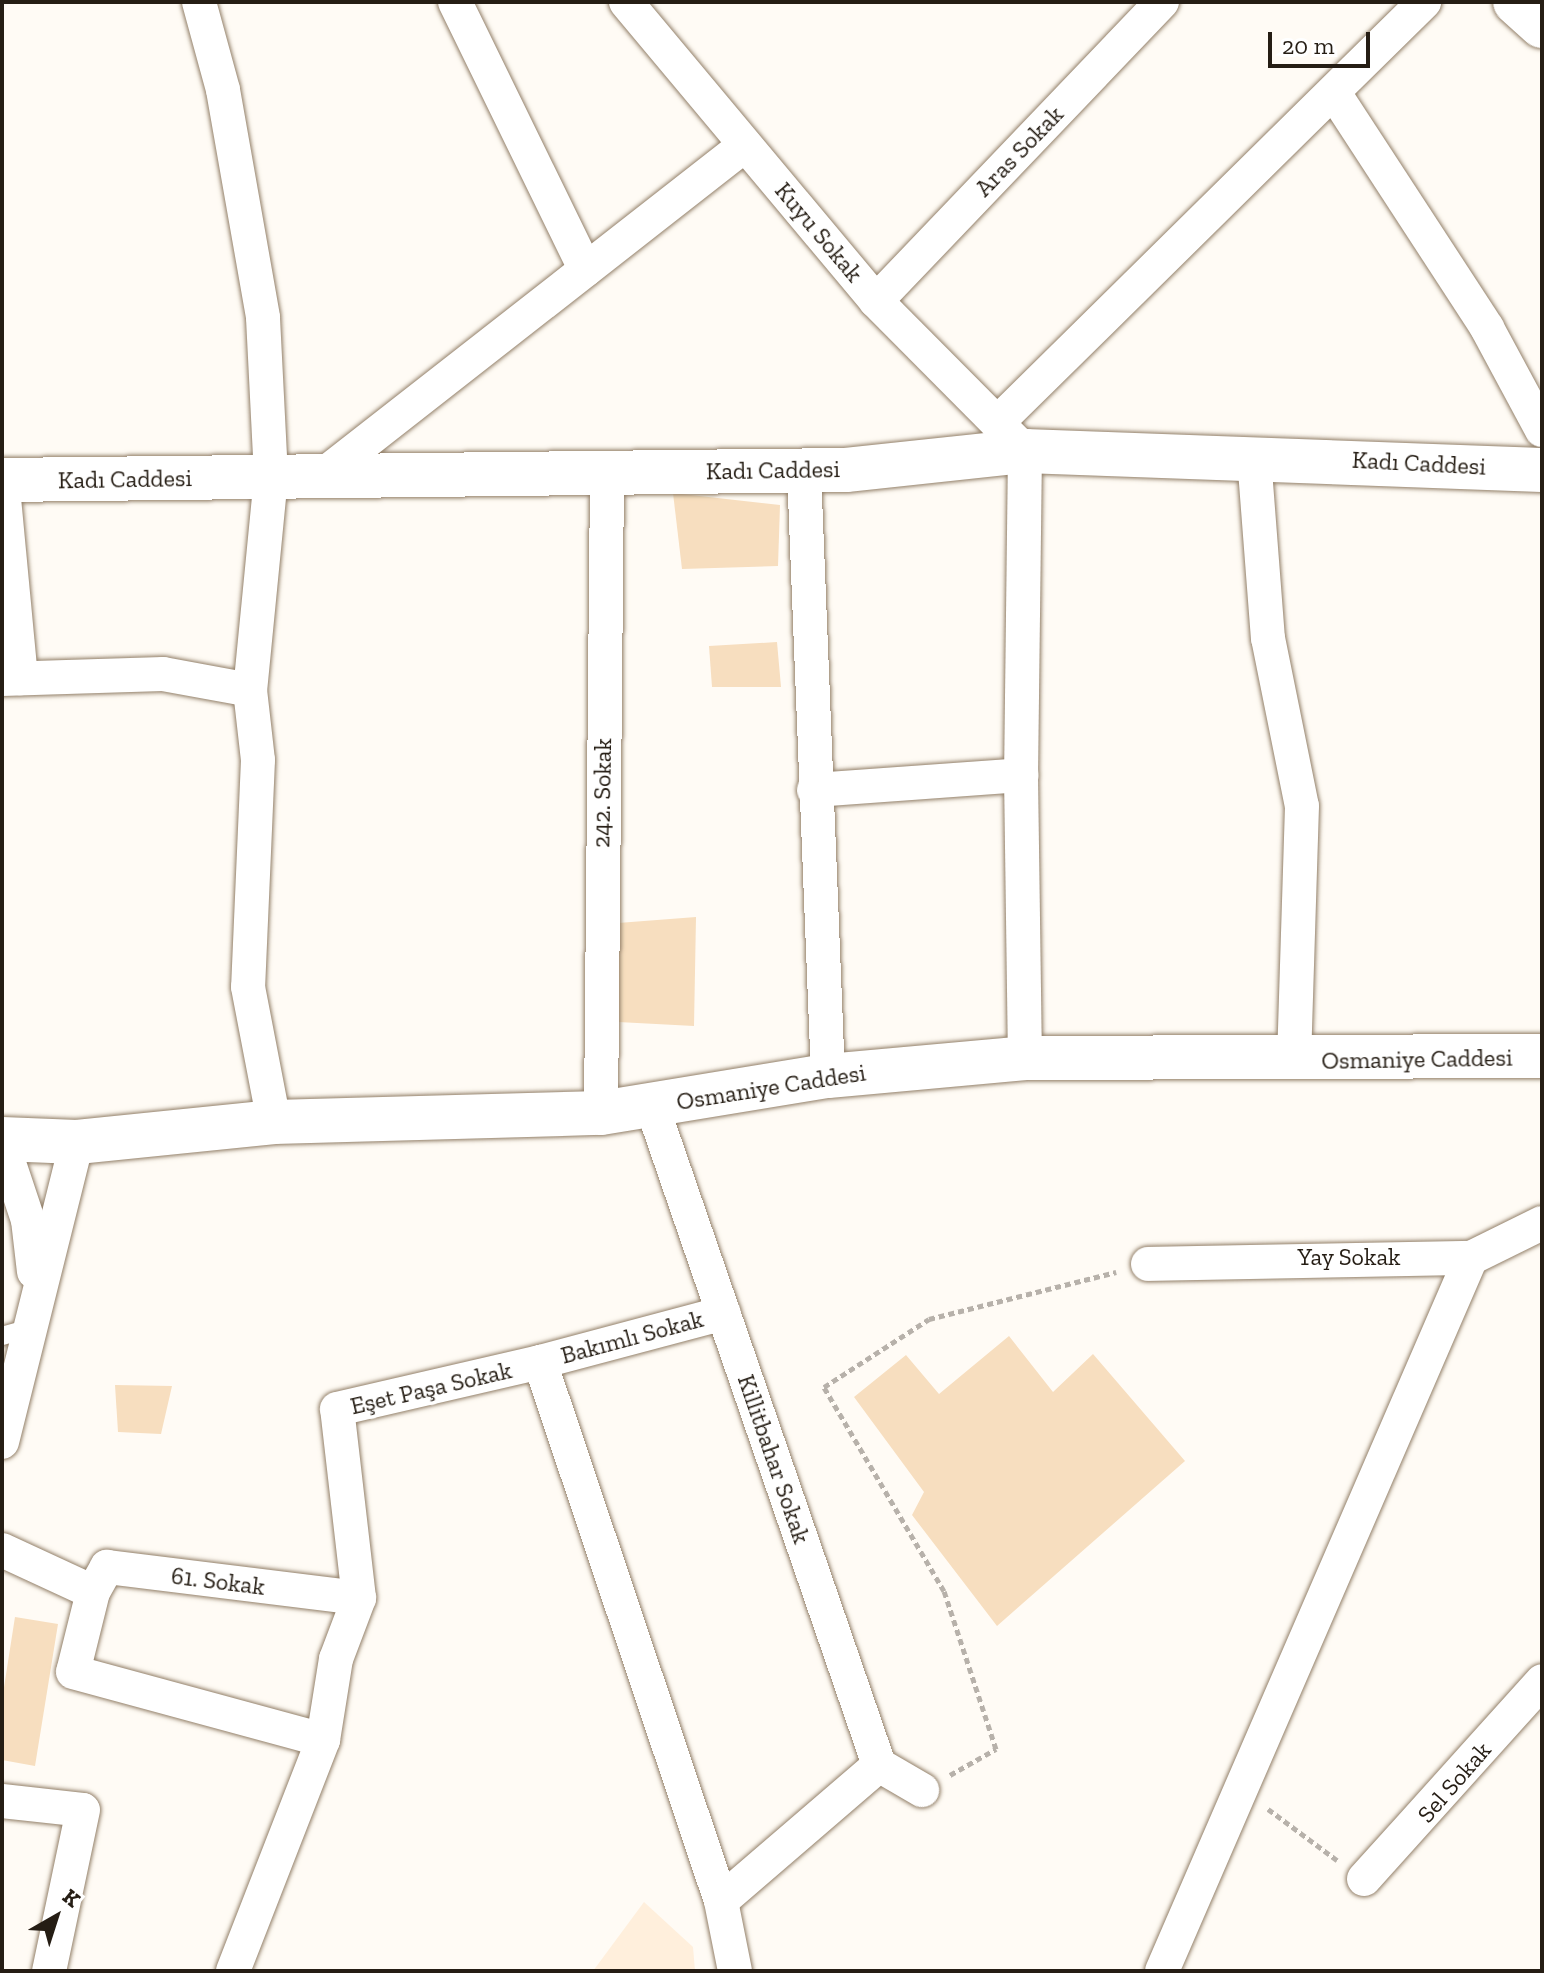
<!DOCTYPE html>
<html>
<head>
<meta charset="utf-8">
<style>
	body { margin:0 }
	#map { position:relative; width:1544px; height:1973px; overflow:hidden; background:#fffbf5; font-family:"Zilla Slab",serif }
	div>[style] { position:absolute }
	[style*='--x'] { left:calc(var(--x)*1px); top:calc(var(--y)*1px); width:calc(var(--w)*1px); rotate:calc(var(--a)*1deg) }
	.built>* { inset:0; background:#ffefdc }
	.building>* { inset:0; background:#f7debf }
	.path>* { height:5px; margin-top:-2.5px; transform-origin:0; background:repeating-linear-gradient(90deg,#b7b1aa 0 6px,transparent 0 10px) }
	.roads { filter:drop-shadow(0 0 2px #938069) drop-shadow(0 0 2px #938069) }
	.lane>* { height:18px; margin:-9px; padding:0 9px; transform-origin:9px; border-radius:9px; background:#fff }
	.street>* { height:34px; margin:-17px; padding:0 17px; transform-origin:17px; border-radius:17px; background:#fff }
	.secondary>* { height:44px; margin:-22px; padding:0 22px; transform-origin:22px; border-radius:22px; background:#fff }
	span { translate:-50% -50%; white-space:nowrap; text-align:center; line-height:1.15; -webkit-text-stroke:7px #fff; paint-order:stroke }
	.street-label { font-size:24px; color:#251d14 }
	.frame { position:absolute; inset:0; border:4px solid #251d14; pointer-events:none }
	.north { position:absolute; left:16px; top:1877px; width:80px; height:80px; -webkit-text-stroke:6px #fff; paint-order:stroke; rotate:39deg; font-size:22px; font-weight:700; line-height:32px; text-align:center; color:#251d14 }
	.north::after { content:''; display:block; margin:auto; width:28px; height:36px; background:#251d14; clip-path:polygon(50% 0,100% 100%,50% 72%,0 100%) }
	.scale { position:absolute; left:1268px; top:32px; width:102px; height:36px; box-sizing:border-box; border:4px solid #251d14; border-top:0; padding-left:10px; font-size:24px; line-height:28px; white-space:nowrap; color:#251d14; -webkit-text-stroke:6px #fff; paint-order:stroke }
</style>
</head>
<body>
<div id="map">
	<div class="built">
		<i style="clip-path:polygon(644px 1902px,693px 1947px,695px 1971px,593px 1971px)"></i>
	</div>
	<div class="building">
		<i style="clip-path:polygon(673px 493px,780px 505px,778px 566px,682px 569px)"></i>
		<i style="clip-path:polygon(777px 642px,781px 687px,712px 687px,709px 646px)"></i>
		<i style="clip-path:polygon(696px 917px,694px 1026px,618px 1022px,618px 923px)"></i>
		<i style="clip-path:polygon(1009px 1336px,1053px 1392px,1093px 1354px,1185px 1461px,997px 1626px,912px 1515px,924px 1492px,854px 1397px,906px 1355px,939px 1394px)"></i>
		<i style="clip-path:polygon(115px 1385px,172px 1386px,161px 1434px,118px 1432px)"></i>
		<i style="clip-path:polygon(15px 1617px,58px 1624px,35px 1766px,2px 1760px,2px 1700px)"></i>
	</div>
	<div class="path">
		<i style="--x:950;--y:1775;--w:53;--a:-29.5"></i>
		<i style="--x:996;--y:1749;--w:166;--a:-108.2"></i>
		<i style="--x:944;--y:1591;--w:237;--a:-120.5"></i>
		<i style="--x:824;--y:1387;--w:125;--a:-32.9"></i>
		<i style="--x:929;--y:1319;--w:193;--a:-14.1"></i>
		<i style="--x:1268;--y:1809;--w:86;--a:36.5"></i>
	</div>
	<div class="roads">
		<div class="lane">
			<i style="--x:2;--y:1336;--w:25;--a:-16"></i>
		</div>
		<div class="street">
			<i style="--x:199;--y:2;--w:91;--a:74.7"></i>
			<i style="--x:223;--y:90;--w:231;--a:80"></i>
			<i style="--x:263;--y:318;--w:159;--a:87.1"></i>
			<i style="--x:271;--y:477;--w:214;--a:95.6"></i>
			<i style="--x:250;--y:690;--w:70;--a:83.5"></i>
			<i style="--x:258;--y:760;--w:227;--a:92.5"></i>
			<i style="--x:248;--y:987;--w:137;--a:79.1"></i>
			<i style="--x:455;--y:2;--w:298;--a:64"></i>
			<i style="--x:626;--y:2;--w:390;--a:50.1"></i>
			<i style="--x:876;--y:301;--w:211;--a:45.2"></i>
			<i style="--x:1025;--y:451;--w:324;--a:90.7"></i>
			<i style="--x:1336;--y:96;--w:277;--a:56.9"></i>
			<i style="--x:1487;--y:328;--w:116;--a:61.7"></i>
			<i style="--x:876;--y:301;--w:414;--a:-46.3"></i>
			<i style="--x:997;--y:423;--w:600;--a:-44.59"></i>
			<i style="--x:1254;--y:457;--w:182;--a:85.6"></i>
			<i style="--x:1268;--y:638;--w:171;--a:78.6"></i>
			<i style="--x:1302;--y:806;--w:256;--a:91.8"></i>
			<i style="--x:804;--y:471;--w:605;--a:87.73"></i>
			<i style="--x:322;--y:476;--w:537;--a:-38.04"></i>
			<i style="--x:2;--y:477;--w:202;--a:84.6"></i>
			<i style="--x:2;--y:679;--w:161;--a:-1.8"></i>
			<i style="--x:163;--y:674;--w:88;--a:10.4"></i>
			<i style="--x:814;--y:790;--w:208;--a:-4.1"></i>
			<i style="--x:1021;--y:775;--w:283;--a:89.2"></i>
			<i style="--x:652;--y:1106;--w:697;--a:70.99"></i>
			<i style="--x:879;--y:1765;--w:50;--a:30.2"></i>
			<i style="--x:601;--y:1113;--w:640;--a:-89.46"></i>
			<i style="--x:2;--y:1142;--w:82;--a:71.6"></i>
			<i style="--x:28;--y:1220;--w:52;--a:83.4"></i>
			<i style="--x:1148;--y:1264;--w:323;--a:-1.1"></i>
			<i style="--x:1471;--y:1258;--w:79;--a:-26.2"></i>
			<i style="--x:540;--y:1362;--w:190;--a:-14.9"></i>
			<i style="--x:2;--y:1442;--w:309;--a:-76"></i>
			<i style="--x:2;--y:1550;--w:100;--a:24.8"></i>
			<i style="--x:93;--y:1592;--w:82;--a:104"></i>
			<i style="--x:73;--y:1672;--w:259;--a:15.2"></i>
			<i style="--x:93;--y:1592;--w:29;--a:-61"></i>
			<i style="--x:107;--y:1567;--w:254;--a:7"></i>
			<i style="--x:2;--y:1801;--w:81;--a:6.3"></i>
			<i style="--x:83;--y:1810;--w:165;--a:101.9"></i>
			<i style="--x:1364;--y:1879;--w:266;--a:-48"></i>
			<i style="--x:233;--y:1971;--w:248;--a:-68.7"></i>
			<i style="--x:323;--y:1740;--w:82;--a:-80.9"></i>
			<i style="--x:336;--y:1659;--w:65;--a:-69.3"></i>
			<i style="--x:359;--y:1598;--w:190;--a:-96.6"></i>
			<i style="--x:337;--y:1409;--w:208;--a:-13"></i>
			<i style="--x:540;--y:1362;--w:569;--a:71.44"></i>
			<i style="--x:735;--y:1971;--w:71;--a:-101.3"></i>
			<i style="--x:721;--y:1901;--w:208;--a:-40.7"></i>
			<i style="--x:1162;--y:1971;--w:777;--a:-66.57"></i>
		</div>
		<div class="secondary">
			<i style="--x:1515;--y:2;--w:36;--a:42"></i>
			<i style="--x:2;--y:480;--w:844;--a:-0.68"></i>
			<i style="--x:846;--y:470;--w:180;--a:-6.1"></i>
			<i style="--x:1025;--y:451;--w:517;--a:2.1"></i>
			<i style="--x:2;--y:1139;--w:75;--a:2.3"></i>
			<i style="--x:77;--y:1142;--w:198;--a:-5.8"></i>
			<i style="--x:274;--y:1122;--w:327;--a:-1.6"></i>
			<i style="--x:601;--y:1113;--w:230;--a:-9.3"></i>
			<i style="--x:828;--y:1076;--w:198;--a:-5.2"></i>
			<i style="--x:1025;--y:1058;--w:517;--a:-0.22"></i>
		</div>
	</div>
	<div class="street-label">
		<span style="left:1019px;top:151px;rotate:-46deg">Aras Sokak</span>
		<span style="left:819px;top:232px;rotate:50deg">Kuyu Sokak</span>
		<span style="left:1419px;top:463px;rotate:3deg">Kadı Caddesi</span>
		<span style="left:773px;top:470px;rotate:-1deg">Kadı Caddesi</span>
		<span style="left:125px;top:479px;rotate:-1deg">Kadı Caddesi</span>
		<span style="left:602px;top:793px;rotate:-89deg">242. Sokak</span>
		<span style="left:1417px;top:1059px;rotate:-1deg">Osmaniye Caddesi</span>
		<span style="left:771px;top:1087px;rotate:-9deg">Osmaniye Caddesi</span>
		<span style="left:1349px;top:1257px">Yay Sokak</span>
		<span style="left:632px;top:1337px;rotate:-15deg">Bakımlı Sokak</span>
		<span style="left:431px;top:1388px;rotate:-13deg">Eşet Paşa Sokak</span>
		<span style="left:774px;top:1459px;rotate:71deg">Killitbahar Sokak</span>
		<span style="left:218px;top:1581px;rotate:7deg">61. Sokak</span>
		<span style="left:1454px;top:1782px;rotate:-49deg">Sel Sokak</span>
	</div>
	<div class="frame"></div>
	<div class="north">K</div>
	<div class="scale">20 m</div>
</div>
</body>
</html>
